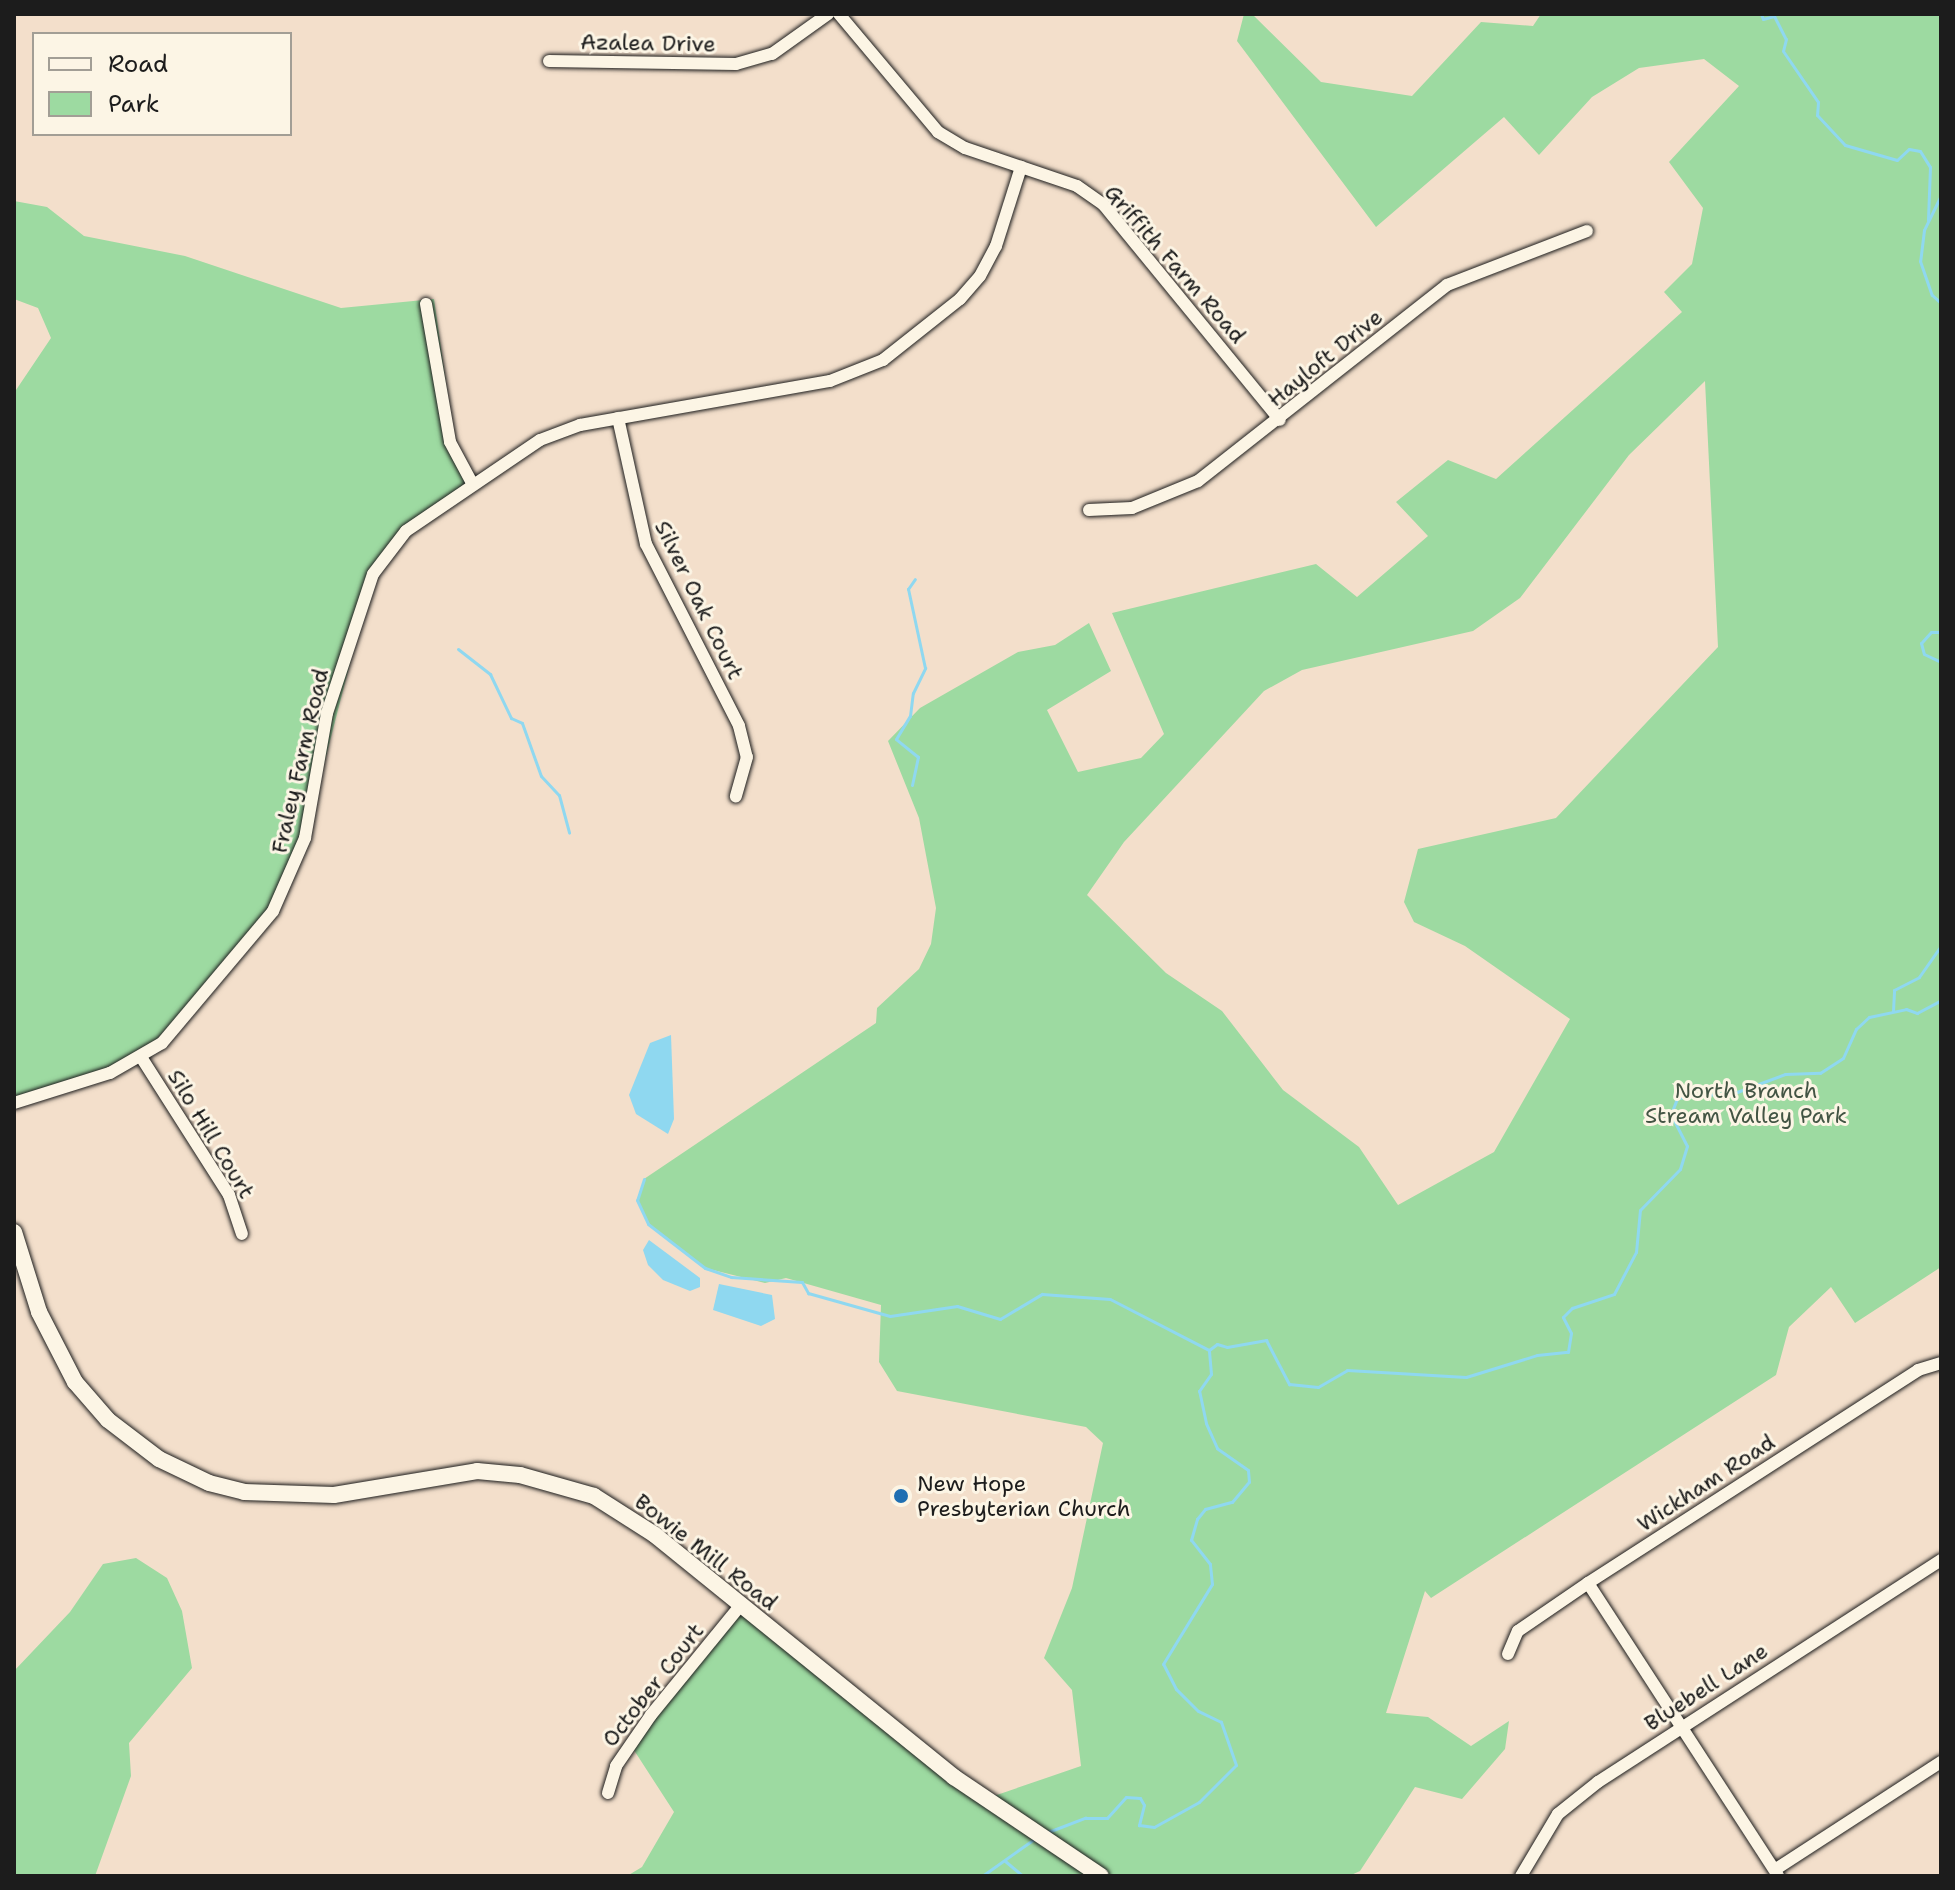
<!DOCTYPE html>
<html>
<head>
<meta charset="utf-8">
<style>
	body { margin:0 }
	#map { position:relative; width:1955px; height:1890px; overflow:hidden; background:#f3dfcb; font-family:"Shantell Sans",sans-serif }
	div>[style] { position:absolute }
	[style*='--x'] { left:calc(var(--x)*1px); top:calc(var(--y)*1px); width:calc(var(--w)*1px); rotate:calc(var(--a)*1deg) }
	.green>* { inset:0; background:#9ddaa1 }
	.water>* { inset:0; background:#8fd8f0 }
	.stream>* { height:3px; margin:-1.5px; padding:0 1.5px; transform-origin:1.5px; border-radius:1.5px; background:#8fd8f0 }
	.roads { filter:drop-shadow(0 0 2px #1c1c1c) drop-shadow(0 0 2px #1c1c1c) }
	.street>* { height:12px; margin:-6px; padding:0 6px; transform-origin:6px; border-radius:6px; background:#fcf5e5 }
	.secondary>* { height:16px; margin:-8px; padding:0 8px; transform-origin:8px; border-radius:8px; background:#fcf5e5 }
	.dots>* { width:22px; height:22px; translate:-50% -50%; box-sizing:border-box; border:4px solid #fcf5e5; border-radius:50% }
	span { translate:-50% -50%; white-space:nowrap; text-align:center; line-height:1.15; -webkit-text-stroke:6px #fcf5e5; paint-order:stroke }
	.street-label { font-size:22px; color:#1c1c1c }
	.park-label { font-size:22px; color:#435544 }
	.poi-label { font-size:22px; color:#1c1c1c }
	.left { translate:0 -50%; text-align:left }
	.frame { position:absolute; inset:0; border:16px solid #1c1c1c; pointer-events:none }
	.legend { position:absolute; left:32px; top:32px; width:260px; height:104px; box-sizing:border-box; background:#fcf5e5; border:2px solid #a29e95; margin:0; padding:10px 14px; list-style:none; font-size:24px; color:#1c1c1c }
	.legend li { display:flex; align-items:center; gap:16px; height:40px }
	.legend b { width:40px; border:2px solid #a29e95 }
</style>
</head>
<body>
<div id="map">
	<div class="green">
		<i style="clip-path:polygon(evenodd,1244px 14px,1252px 14px,1321px 82px,1412px 96px,1481px 22px,1533px 26px,1541px 14px,1941px 14px,1941px 1267px,1855px 1323px,1831px 1287px,1789px 1327px,1776px 1375px,1431px 1598px,1425px 1591px,1386px 1713px,1428px 1717px,1471px 1746px,1509px 1721px,1505px 1749px,1462px 1799px,1415px 1787px,1360px 1871px,1349px 1876px,627px 1876px,642px 1867px,674px 1812px,630px 1744px,740px 1606px,985px 1799px,1081px 1766px,1072px 1690px,1044px 1658px,1072px 1588px,1103px 1443px,1086px 1427px,897px 1391px,879px 1362px,881px 1305px,786px 1278px,765px 1283px,705px 1268px,648px 1224px,637px 1200px,644px 1179px,876px 1023px,877px 1008px,919px 969px,931px 944px,936px 908px,919px 818px,888px 741px,920px 708px,1018px 652px,1055px 645px,1089px 623px,1111px 671px,1047px 710px,1078px 772px,1141px 758px,1164px 734px,1112px 613px,1316px 564px,1357px 597px,1428px 536px,1396px 502px,1448px 460px,1496px 479px,1682px 312px,1664px 292px,1692px 264px,1703px 208px,1669px 162px,1739px 86px,1704px 59px,1639px 68px,1592px 97px,1539px 155px,1504px 117px,1376px 227px,1237px 41px,1244px 14px,1705px 381px,1718px 647px,1556px 818px,1418px 849px,1404px 902px,1414px 922px,1465px 946px,1570px 1019px,1494px 1152px,1398px 1205px,1359px 1147px,1283px 1090px,1222px 1011px,1166px 973px,1087px 895px,1124px 842px,1264px 691px,1302px 670px,1473px 631px,1520px 598px,1629px 455px,1705px 381px)"></i>
		<i style="clip-path:polygon(14px 201px,47px 207px,84px 236px,185px 256px,341px 308px,434px 299px,454px 439px,472px 483px,406px 531px,373px 574px,305px 838px,273px 911px,141px 1057px,14px 1103px,14px 393px,51px 338px,38px 308px,14px 299px)"></i>
		<i style="clip-path:polygon(136px 1558px,167px 1578px,182px 1611px,192px 1668px,129px 1743px,131px 1776px,95px 1876px,14px 1876px,14px 1671px,70px 1612px,103px 1564px)"></i>
	</div>
	<div class="water">
		<i style="clip-path:polygon(671px 1035px,674px 1119px,668px 1134px,636px 1114px,629px 1095px,650px 1043px)"></i>
		<i style="clip-path:polygon(649px 1240px,700px 1278px,700px 1287px,690px 1291px,663px 1280px,648px 1265px,643px 1250px)"></i>
		<i style="clip-path:polygon(719px 1284px,772px 1295px,775px 1319px,761px 1326px,713px 1310px)"></i>
	</div>
	<div class="stream">
		<i style="--x:1761;--y:14;--w:5;--a:68"></i>
		<i style="--x:1763;--y:19;--w:11;--a:-15"></i>
		<i style="--x:1773;--y:14;--w:28;--a:63"></i>
		<i style="--x:1786;--y:39;--w:12;--a:104"></i>
		<i style="--x:1783;--y:51;--w:62;--a:55.5"></i>
		<i style="--x:1818;--y:102;--w:13;--a:94"></i>
		<i style="--x:1817;--y:115;--w:41;--a:47"></i>
		<i style="--x:1845;--y:145;--w:54;--a:16.1"></i>
		<i style="--x:1897;--y:160;--w:16;--a:-43"></i>
		<i style="--x:1909;--y:149;--w:11;--a:10"></i>
		<i style="--x:1920;--y:151;--w:19;--a:58"></i>
		<i style="--x:1930;--y:167;--w:53;--a:92.2"></i>
		<i style="--x:1941;--y:195;--w:39;--a:116"></i>
		<i style="--x:1924;--y:230;--w:31;--a:97"></i>
		<i style="--x:1920;--y:261;--w:36;--a:71"></i>
		<i style="--x:1932;--y:295;--w:12;--a:42"></i>
		<i style="--x:1941;--y:632;--w:10;--a:180"></i>
		<i style="--x:1931;--y:632;--w:15;--a:132"></i>
		<i style="--x:1921;--y:643;--w:11;--a:75"></i>
		<i style="--x:1924;--y:654;--w:19;--a:25"></i>
		<i style="--x:458;--y:649;--w:41;--a:38"></i>
		<i style="--x:490;--y:674;--w:49;--a:64.5"></i>
		<i style="--x:511;--y:718;--w:12;--a:24"></i>
		<i style="--x:522;--y:723;--w:56;--a:70.3"></i>
		<i style="--x:541;--y:776;--w:26;--a:47"></i>
		<i style="--x:559;--y:795;--w:39;--a:75"></i>
		<i style="--x:912;--y:785;--w:29;--a:-78"></i>
		<i style="--x:918;--y:757;--w:28;--a:-141"></i>
		<i style="--x:896;--y:739;--w:27;--a:-59"></i>
		<i style="--x:910;--y:716;--w:23;--a:-83"></i>
		<i style="--x:913;--y:693;--w:28;--a:-64"></i>
		<i style="--x:925;--y:668;--w:81;--a:-102.1"></i>
		<i style="--x:908;--y:589;--w:12;--a:-55"></i>
		<i style="--x:1893;--y:1011;--w:21;--a:-87"></i>
		<i style="--x:1894;--y:990;--w:28;--a:-27"></i>
		<i style="--x:1919;--y:977;--w:38;--a:-55"></i>
		<i style="--x:644;--y:1179;--w:22;--a:108"></i>
		<i style="--x:637;--y:1200;--w:26;--a:65"></i>
		<i style="--x:648;--y:1224;--w:72;--a:37.7"></i>
		<i style="--x:705;--y:1268;--w:28;--a:19"></i>
		<i style="--x:731;--y:1277;--w:71;--a:4"></i>
		<i style="--x:802;--y:1282;--w:13;--a:61"></i>
		<i style="--x:808;--y:1293;--w:85;--a:15.7"></i>
		<i style="--x:890;--y:1316;--w:68;--a:-8.5"></i>
		<i style="--x:957;--y:1306;--w:45;--a:16.8"></i>
		<i style="--x:1000;--y:1319;--w:49;--a:-30.8"></i>
		<i style="--x:1042;--y:1294;--w:68;--a:4.2"></i>
		<i style="--x:1110;--y:1299;--w:111;--a:27.3"></i>
		<i style="--x:1048;--y:1832;--w:40;--a:-21"></i>
		<i style="--x:1085;--y:1818;--w:22;--a:0"></i>
		<i style="--x:1107;--y:1818;--w:28;--a:-48"></i>
		<i style="--x:1126;--y:1797;--w:14;--a:4"></i>
		<i style="--x:1140;--y:1798;--w:8;--a:60"></i>
		<i style="--x:1144;--y:1805;--w:21;--a:104"></i>
		<i style="--x:1139;--y:1825;--w:15;--a:8"></i>
		<i style="--x:1154;--y:1827;--w:51;--a:-29.1"></i>
		<i style="--x:1199;--y:1802;--w:52;--a:-45"></i>
		<i style="--x:1236;--y:1765;--w:46;--a:-109.2"></i>
		<i style="--x:1221;--y:1722;--w:25;--a:-154"></i>
		<i style="--x:1198;--y:1711;--w:31;--a:-135"></i>
		<i style="--x:1176;--y:1689;--w:28;--a:-117"></i>
		<i style="--x:1163;--y:1664;--w:94;--a:-58.5"></i>
		<i style="--x:1212;--y:1584;--w:20;--a:-96"></i>
		<i style="--x:1210;--y:1564;--w:31;--a:-128"></i>
		<i style="--x:1191;--y:1540;--w:22;--a:-74"></i>
		<i style="--x:1197;--y:1519;--w:13;--a:-51"></i>
		<i style="--x:1205;--y:1509;--w:28;--a:-15"></i>
		<i style="--x:1232;--y:1502;--w:26;--a:-50"></i>
		<i style="--x:1249;--y:1482;--w:12;--a:-95"></i>
		<i style="--x:1248;--y:1470;--w:38;--a:-145"></i>
		<i style="--x:1217;--y:1448;--w:27;--a:-114"></i>
		<i style="--x:1206;--y:1423;--w:33;--a:-102"></i>
		<i style="--x:1199;--y:1391;--w:21;--a:-55"></i>
		<i style="--x:1211;--y:1374;--w:24;--a:-95"></i>
		<i style="--x:1209;--y:1350;--w:10;--a:-37"></i>
		<i style="--x:1217;--y:1344;--w:10;--a:17"></i>
		<i style="--x:1227;--y:1347;--w:40;--a:-10"></i>
		<i style="--x:1266;--y:1340;--w:50;--a:62.4"></i>
		<i style="--x:1289;--y:1384;--w:29;--a:6"></i>
		<i style="--x:1318;--y:1387;--w:34;--a:-30"></i>
		<i style="--x:1347;--y:1370;--w:119;--a:3.4"></i>
		<i style="--x:1466;--y:1377;--w:74;--a:-17.2"></i>
		<i style="--x:1537;--y:1355;--w:31;--a:-6"></i>
		<i style="--x:1568;--y:1352;--w:19;--a:-81"></i>
		<i style="--x:1571;--y:1333;--w:18;--a:-117"></i>
		<i style="--x:1563;--y:1317;--w:13;--a:-45"></i>
		<i style="--x:1572;--y:1308;--w:44;--a:-18.4"></i>
		<i style="--x:1614;--y:1294;--w:47;--a:-62.4"></i>
		<i style="--x:1636;--y:1252;--w:42;--a:-84.6"></i>
		<i style="--x:1640;--y:1210;--w:57;--a:-45.7"></i>
		<i style="--x:1680;--y:1169;--w:24;--a:-73"></i>
		<i style="--x:1687;--y:1146;--w:36;--a:-117"></i>
		<i style="--x:1671;--y:1114;--w:17;--a:-69"></i>
		<i style="--x:1677;--y:1098;--w:60;--a:-5.7"></i>
		<i style="--x:1737;--y:1092;--w:51;--a:-20.6"></i>
		<i style="--x:1785;--y:1074;--w:35;--a:-2"></i>
		<i style="--x:1820;--y:1073;--w:27;--a:-33"></i>
		<i style="--x:1843;--y:1058;--w:32;--a:-66"></i>
		<i style="--x:1856;--y:1029;--w:18;--a:-43"></i>
		<i style="--x:1869;--y:1017;--w:38;--a:-12"></i>
		<i style="--x:1906;--y:1009;--w:12;--a:20"></i>
		<i style="--x:1917;--y:1013;--w:27;--a:-28"></i>
		<i style="--x:1005;--y:1861;--w:23;--a:40"></i>
		<i style="--x:982;--y:1876;--w:64;--a:-35.4"></i>
	</div>
	<div class="roads">
		<div class="street">
			<i style="--x:839;--y:14;--w:154;--a:50"></i>
			<i style="--x:938;--y:132;--w:31;--a:31"></i>
			<i style="--x:965;--y:148;--w:118;--a:18.7"></i>
			<i style="--x:1077;--y:186;--w:32;--a:35"></i>
			<i style="--x:1103;--y:204;--w:279;--a:50.7"></i>
			<i style="--x:549;--y:61;--w:187;--a:0.9"></i>
			<i style="--x:736;--y:64;--w:37;--a:-16"></i>
			<i style="--x:772;--y:54;--w:69;--a:-35.5"></i>
			<i style="--x:426;--y:304;--w:140;--a:80.1"></i>
			<i style="--x:450;--y:442;--w:47;--a:61.8"></i>
			<i style="--x:618;--y:418;--w:129;--a:77.5"></i>
			<i style="--x:646;--y:544;--w:204;--a:62.9"></i>
			<i style="--x:739;--y:726;--w:32;--a:76"></i>
			<i style="--x:747;--y:757;--w:41;--a:105.8"></i>
			<i style="--x:1089;--y:510;--w:43;--a:-2.7"></i>
			<i style="--x:1132;--y:508;--w:71;--a:-22.2"></i>
			<i style="--x:1198;--y:481;--w:317;--a:-38.2"></i>
			<i style="--x:1447;--y:285;--w:150;--a:-21.1"></i>
			<i style="--x:141;--y:1057;--w:164;--a:57.5"></i>
			<i style="--x:229;--y:1195;--w:41;--a:71.6"></i>
			<i style="--x:14;--y:1103;--w:101;--a:-17.4"></i>
			<i style="--x:110;--y:1073;--w:60;--a:-30"></i>
			<i style="--x:162;--y:1043;--w:172;--a:-49.9"></i>
			<i style="--x:273;--y:911;--w:80;--a:-66.3"></i>
			<i style="--x:305;--y:838;--w:127;--a:-80"></i>
			<i style="--x:327;--y:713;--w:146;--a:-71.7"></i>
			<i style="--x:373;--y:574;--w:54;--a:-52.5"></i>
			<i style="--x:406;--y:531;--w:162;--a:-34.2"></i>
			<i style="--x:540;--y:440;--w:43;--a:-20.6"></i>
			<i style="--x:580;--y:425;--w:254;--a:-10"></i>
			<i style="--x:830;--y:381;--w:57;--a:-21.6"></i>
			<i style="--x:883;--y:360;--w:98;--a:-38.4"></i>
			<i style="--x:960;--y:299;--w:30;--a:-49"></i>
			<i style="--x:980;--y:276;--w:34;--a:-62"></i>
			<i style="--x:996;--y:246;--w:83;--a:-72.4"></i>
			<i style="--x:1588;--y:1583;--w:349;--a:57"></i>
			<i style="--x:1508;--y:1654;--w:25;--a:-67"></i>
			<i style="--x:1518;--y:1631;--w:85;--a:-34.4"></i>
			<i style="--x:1588;--y:1583;--w:393;--a:-32.8"></i>
			<i style="--x:1918;--y:1370;--w:24;--a:-17"></i>
			<i style="--x:608;--y:1793;--w:28;--a:-73"></i>
			<i style="--x:616;--y:1766;--w:62;--a:-55.5"></i>
			<i style="--x:651;--y:1715;--w:141;--a:-50.8"></i>
			<i style="--x:1776;--y:1869;--w:197;--a:-33"></i>
			<i style="--x:1521;--y:1876;--w:72;--a:-59.2"></i>
			<i style="--x:1558;--y:1814;--w:51;--a:-38.7"></i>
			<i style="--x:1598;--y:1782;--w:409;--a:-32.9"></i>
		</div>
		<div class="secondary">
			<i style="--x:14;--y:1232;--w:84;--a:72.6"></i>
			<i style="--x:39;--y:1312;--w:79;--a:62.8"></i>
			<i style="--x:75;--y:1382;--w:50;--a:49"></i>
			<i style="--x:108;--y:1420;--w:64;--a:37.4"></i>
			<i style="--x:159;--y:1459;--w:55;--a:25.6"></i>
			<i style="--x:209;--y:1483;--w:36;--a:14"></i>
			<i style="--x:244;--y:1492;--w:90;--a:1.9"></i>
			<i style="--x:334;--y:1495;--w:145;--a:-9.5"></i>
			<i style="--x:477;--y:1471;--w:43;--a:5.3"></i>
			<i style="--x:520;--y:1475;--w:77;--a:15.8"></i>
			<i style="--x:594;--y:1496;--w:72;--a:32.6"></i>
			<i style="--x:655;--y:1535;--w:385;--a:39"></i>
			<i style="--x:954;--y:1777;--w:177;--a:34"></i>
		</div>
	</div>
	<div class="dots">
		<i style="left:901px;top:1496px;background:#1f6fb2"></i>
	</div>
	<div class="street-label">
		<span style="left:648px;top:43px;rotate:1deg">Azalea Drive</span>
		<span style="left:1175px;top:264px;rotate:49deg">Griffith Farm Road</span>
		<span style="left:1325px;top:358px;rotate:-39deg">Hayloft Drive</span>
		<span style="left:699px;top:600px;rotate:64deg">Silver Oak Court</span>
		<span style="left:300px;top:761px;rotate:-77deg">Fraley Farm Road</span>
		<span style="left:211px;top:1134px;rotate:59deg">Silo Hill Court</span>
		<span style="left:1706px;top:1483px;rotate:-33deg">Wickham Road</span>
		<span style="left:706px;top:1552px;rotate:38deg">Bowie Mill Road</span>
		<span style="left:653px;top:1685px;rotate:-52deg">October Court</span>
		<span style="left:1706px;top:1687px;rotate:-33deg">Bluebell Lane</span>
	</div>
	<div class="park-label">
		<span style="left:1746px;top:1103px">North Branch<br>Stream Valley Park</span>
	</div>
	<div class="poi-label">
		<span class="left" style="left:917px;top:1496px">New Hope<br>Presbyterian Church</span>
	</div>
	<div class="frame"></div>
	<ul class="legend">
	<li><b style="height:10px;background:#fcf5e5"></b>Road</li>
	<li><b style="height:22px;background:#9ddaa1"></b>Park</li>
	</ul>
</div>
</body>
</html>
